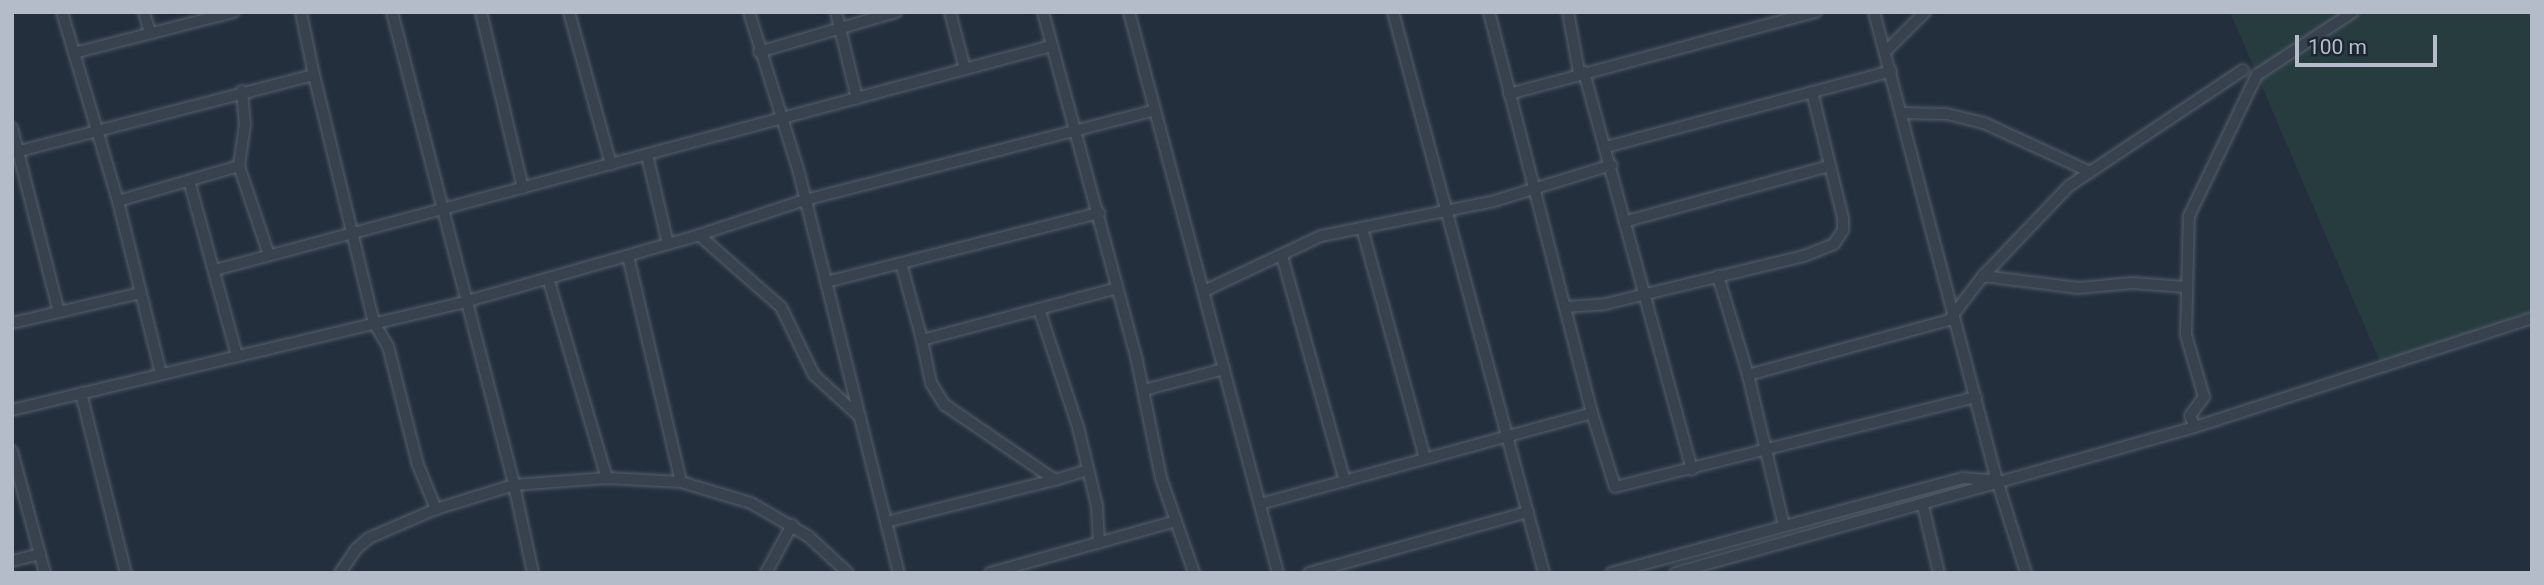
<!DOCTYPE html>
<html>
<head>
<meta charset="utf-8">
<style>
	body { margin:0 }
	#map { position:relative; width:2544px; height:585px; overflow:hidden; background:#242f3e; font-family:Roboto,sans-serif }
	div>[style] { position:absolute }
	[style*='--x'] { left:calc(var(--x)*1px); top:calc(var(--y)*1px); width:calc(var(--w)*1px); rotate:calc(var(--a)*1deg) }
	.green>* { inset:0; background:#263c3f }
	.roads { filter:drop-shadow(0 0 2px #565f6c) drop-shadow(0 0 2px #565f6c) }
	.street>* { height:10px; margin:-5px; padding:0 5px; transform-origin:5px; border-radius:5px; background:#38414e }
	span { translate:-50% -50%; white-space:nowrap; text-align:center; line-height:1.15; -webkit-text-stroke:7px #1d2633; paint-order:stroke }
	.frame { position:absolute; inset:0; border:14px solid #b4bcc9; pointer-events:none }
	.scale { position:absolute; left:2295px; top:35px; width:142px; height:32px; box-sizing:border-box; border:4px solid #b4bcc9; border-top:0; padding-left:9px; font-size:21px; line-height:24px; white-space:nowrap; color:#b4bcc9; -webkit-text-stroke:5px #1d2633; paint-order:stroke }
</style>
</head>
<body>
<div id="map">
	<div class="green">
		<i style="clip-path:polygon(2230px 12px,2532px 12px,2532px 312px,2380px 362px)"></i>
	</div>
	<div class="roads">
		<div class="street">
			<i style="--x:62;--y:12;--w:197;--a:73.5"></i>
			<i style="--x:118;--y:201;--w:178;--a:76"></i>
			<i style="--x:144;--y:12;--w:22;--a:74"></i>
			<i style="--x:392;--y:12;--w:488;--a:75.5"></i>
			<i style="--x:514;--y:485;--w:90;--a:77.8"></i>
			<i style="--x:481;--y:12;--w:181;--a:76.6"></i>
			<i style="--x:569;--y:12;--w:158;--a:74.6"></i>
			<i style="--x:749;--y:12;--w:169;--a:72.7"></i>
			<i style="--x:799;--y:173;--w:412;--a:76"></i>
			<i style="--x:836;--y:12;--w:89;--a:76.3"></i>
			<i style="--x:950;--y:12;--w:59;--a:75.3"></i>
			<i style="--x:1043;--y:12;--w:356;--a:74.9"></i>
			<i style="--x:1136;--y:356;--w:125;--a:78.4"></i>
			<i style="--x:1161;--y:478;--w:101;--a:70.8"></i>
			<i style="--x:1129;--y:12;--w:580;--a:75.13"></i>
			<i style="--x:1393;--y:12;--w:581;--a:74.94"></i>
			<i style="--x:1489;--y:12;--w:414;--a:75.6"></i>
			<i style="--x:1592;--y:413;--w:77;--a:72.7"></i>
			<i style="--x:1615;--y:487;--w:372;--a:-14"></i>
			<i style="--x:1568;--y:12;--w:61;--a:79.6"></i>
			<i style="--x:1874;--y:12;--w:484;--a:75.3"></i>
			<i style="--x:1997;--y:480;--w:97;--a:72.7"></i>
			<i style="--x:1886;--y:51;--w:55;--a:-45"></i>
			<i style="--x:759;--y:52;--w:143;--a:-16.3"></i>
			<i style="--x:74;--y:53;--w:165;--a:-14.4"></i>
			<i style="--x:1584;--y:72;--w:412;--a:74.8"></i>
			<i style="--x:314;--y:75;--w:255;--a:76.4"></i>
			<i style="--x:374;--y:323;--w:27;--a:59"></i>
			<i style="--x:388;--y:346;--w:123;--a:75.9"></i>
			<i style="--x:418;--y:465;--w:48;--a:67.8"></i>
			<i style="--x:242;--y:91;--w:33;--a:85"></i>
			<i style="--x:245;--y:124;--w:42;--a:98.1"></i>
			<i style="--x:239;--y:166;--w:94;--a:71.4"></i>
			<i style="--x:1509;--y:94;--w:318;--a:-15"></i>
			<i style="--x:1901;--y:113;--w:46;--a:1.2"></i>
			<i style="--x:1947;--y:114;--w:38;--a:14"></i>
			<i style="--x:1984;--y:123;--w:115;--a:24.8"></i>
			<i style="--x:12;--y:128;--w:190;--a:75.7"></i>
			<i style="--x:1606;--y:147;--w:295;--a:-14.9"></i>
			<i style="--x:12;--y:153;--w:312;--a:-14.5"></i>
			<i style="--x:314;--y:75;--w:64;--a:-101.7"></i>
			<i style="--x:647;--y:155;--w:91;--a:76.7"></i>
			<i style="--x:190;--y:184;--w:178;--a:74.7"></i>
			<i style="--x:118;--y:201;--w:126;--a:-16.1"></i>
			<i style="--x:1627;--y:221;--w:209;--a:-15.2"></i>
			<i style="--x:1362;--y:228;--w:239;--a:74.7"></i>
			<i style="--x:699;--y:235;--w:109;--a:41.3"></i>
			<i style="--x:781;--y:307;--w:76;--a:64.1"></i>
			<i style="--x:814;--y:375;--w:62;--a:42.4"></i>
			<i style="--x:628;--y:256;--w:232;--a:76.8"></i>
			<i style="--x:1282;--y:256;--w:234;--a:74.4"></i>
			<i style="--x:901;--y:263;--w:80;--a:74.7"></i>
			<i style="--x:922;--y:340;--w:202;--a:-14.9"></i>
			<i style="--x:215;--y:270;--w:865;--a:-15"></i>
			<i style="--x:1718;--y:276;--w:103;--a:73.1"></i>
			<i style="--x:1748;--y:375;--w:155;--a:76.6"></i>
			<i style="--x:1983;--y:276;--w:96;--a:7.2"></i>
			<i style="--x:2078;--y:288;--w:55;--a:-5.2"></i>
			<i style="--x:2133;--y:283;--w:52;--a:4.4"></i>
			<i style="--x:548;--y:278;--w:209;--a:73.6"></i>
			<i style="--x:826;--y:282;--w:282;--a:-14.2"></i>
			<i style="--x:1204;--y:291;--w:129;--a:-25.2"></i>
			<i style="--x:1321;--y:236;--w:177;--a:-11.4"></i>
			<i style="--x:1494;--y:201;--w:123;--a:-17"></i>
			<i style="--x:1566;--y:307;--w:39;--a:-4"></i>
			<i style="--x:1605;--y:304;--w:205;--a:-13.6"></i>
			<i style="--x:1804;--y:256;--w:32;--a:-22"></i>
			<i style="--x:1834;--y:244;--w:17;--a:-57"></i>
			<i style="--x:1843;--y:230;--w:12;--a:-90"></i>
			<i style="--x:1843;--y:218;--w:130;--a:-103.8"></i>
			<i style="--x:1039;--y:309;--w:124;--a:71.7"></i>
			<i style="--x:1078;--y:427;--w:81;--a:76.5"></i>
			<i style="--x:1097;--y:506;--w:37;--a:87"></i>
			<i style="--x:12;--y:323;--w:132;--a:-13.1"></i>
			<i style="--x:922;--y:340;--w:44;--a:78.2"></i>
			<i style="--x:931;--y:383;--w:26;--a:58"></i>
			<i style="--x:945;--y:405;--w:133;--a:34.3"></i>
			<i style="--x:1055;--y:480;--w:34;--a:-17"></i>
			<i style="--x:1748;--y:375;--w:208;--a:-15.3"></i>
			<i style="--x:1949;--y:320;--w:56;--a:-52.3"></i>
			<i style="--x:1983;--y:276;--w:124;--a:-46.3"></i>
			<i style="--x:2069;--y:186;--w:209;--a:-33.7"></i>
			<i style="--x:1144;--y:390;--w:83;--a:-14.7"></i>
			<i style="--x:81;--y:393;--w:186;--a:76"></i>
			<i style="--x:12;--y:410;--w:469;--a:-13.4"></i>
			<i style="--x:468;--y:301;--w:240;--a:-15.9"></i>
			<i style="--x:699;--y:235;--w:112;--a:-18.3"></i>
			<i style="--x:805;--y:200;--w:361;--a:-14.4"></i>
			<i style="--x:2195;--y:427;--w:12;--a:-114"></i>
			<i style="--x:2190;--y:416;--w:24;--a:-54"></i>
			<i style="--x:2204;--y:397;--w:65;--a:-106.2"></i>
			<i style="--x:2186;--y:335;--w:119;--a:-88.6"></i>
			<i style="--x:2189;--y:216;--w:157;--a:-64.3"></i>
			<i style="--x:2257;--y:75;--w:115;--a:-33.3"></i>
			<i style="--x:12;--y:451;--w:126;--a:74.9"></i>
			<i style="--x:1260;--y:504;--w:344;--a:-15.3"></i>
			<i style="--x:1923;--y:506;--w:69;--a:76.6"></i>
			<i style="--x:886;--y:522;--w:174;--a:-14"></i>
			<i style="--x:12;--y:561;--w:29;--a:-14"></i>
			<i style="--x:340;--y:573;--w:29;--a:-56"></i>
			<i style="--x:356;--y:549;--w:17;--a:-40"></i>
			<i style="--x:369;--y:538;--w:73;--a:-23.4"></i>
			<i style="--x:436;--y:509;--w:82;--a:-17.1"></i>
			<i style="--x:514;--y:485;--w:93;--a:-4.3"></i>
			<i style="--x:607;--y:478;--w:74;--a:3.1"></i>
			<i style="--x:681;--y:482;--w:73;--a:16.7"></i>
			<i style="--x:751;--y:503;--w:66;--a:30.1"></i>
			<i style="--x:808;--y:536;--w:54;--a:42.8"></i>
			<i style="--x:766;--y:573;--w:55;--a:-61.6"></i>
			<i style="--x:990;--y:573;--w:193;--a:-15.6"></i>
			<i style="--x:1309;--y:573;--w:227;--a:-15.6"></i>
			<i style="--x:1611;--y:573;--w:364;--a:-15.1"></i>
			<i style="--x:1962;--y:478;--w:32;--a:4"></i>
			<i style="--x:1675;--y:573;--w:540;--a:-15.68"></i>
			<i style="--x:2195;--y:427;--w:354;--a:-17.9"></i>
		</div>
	</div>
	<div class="frame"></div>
	<div class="scale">100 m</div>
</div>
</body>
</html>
